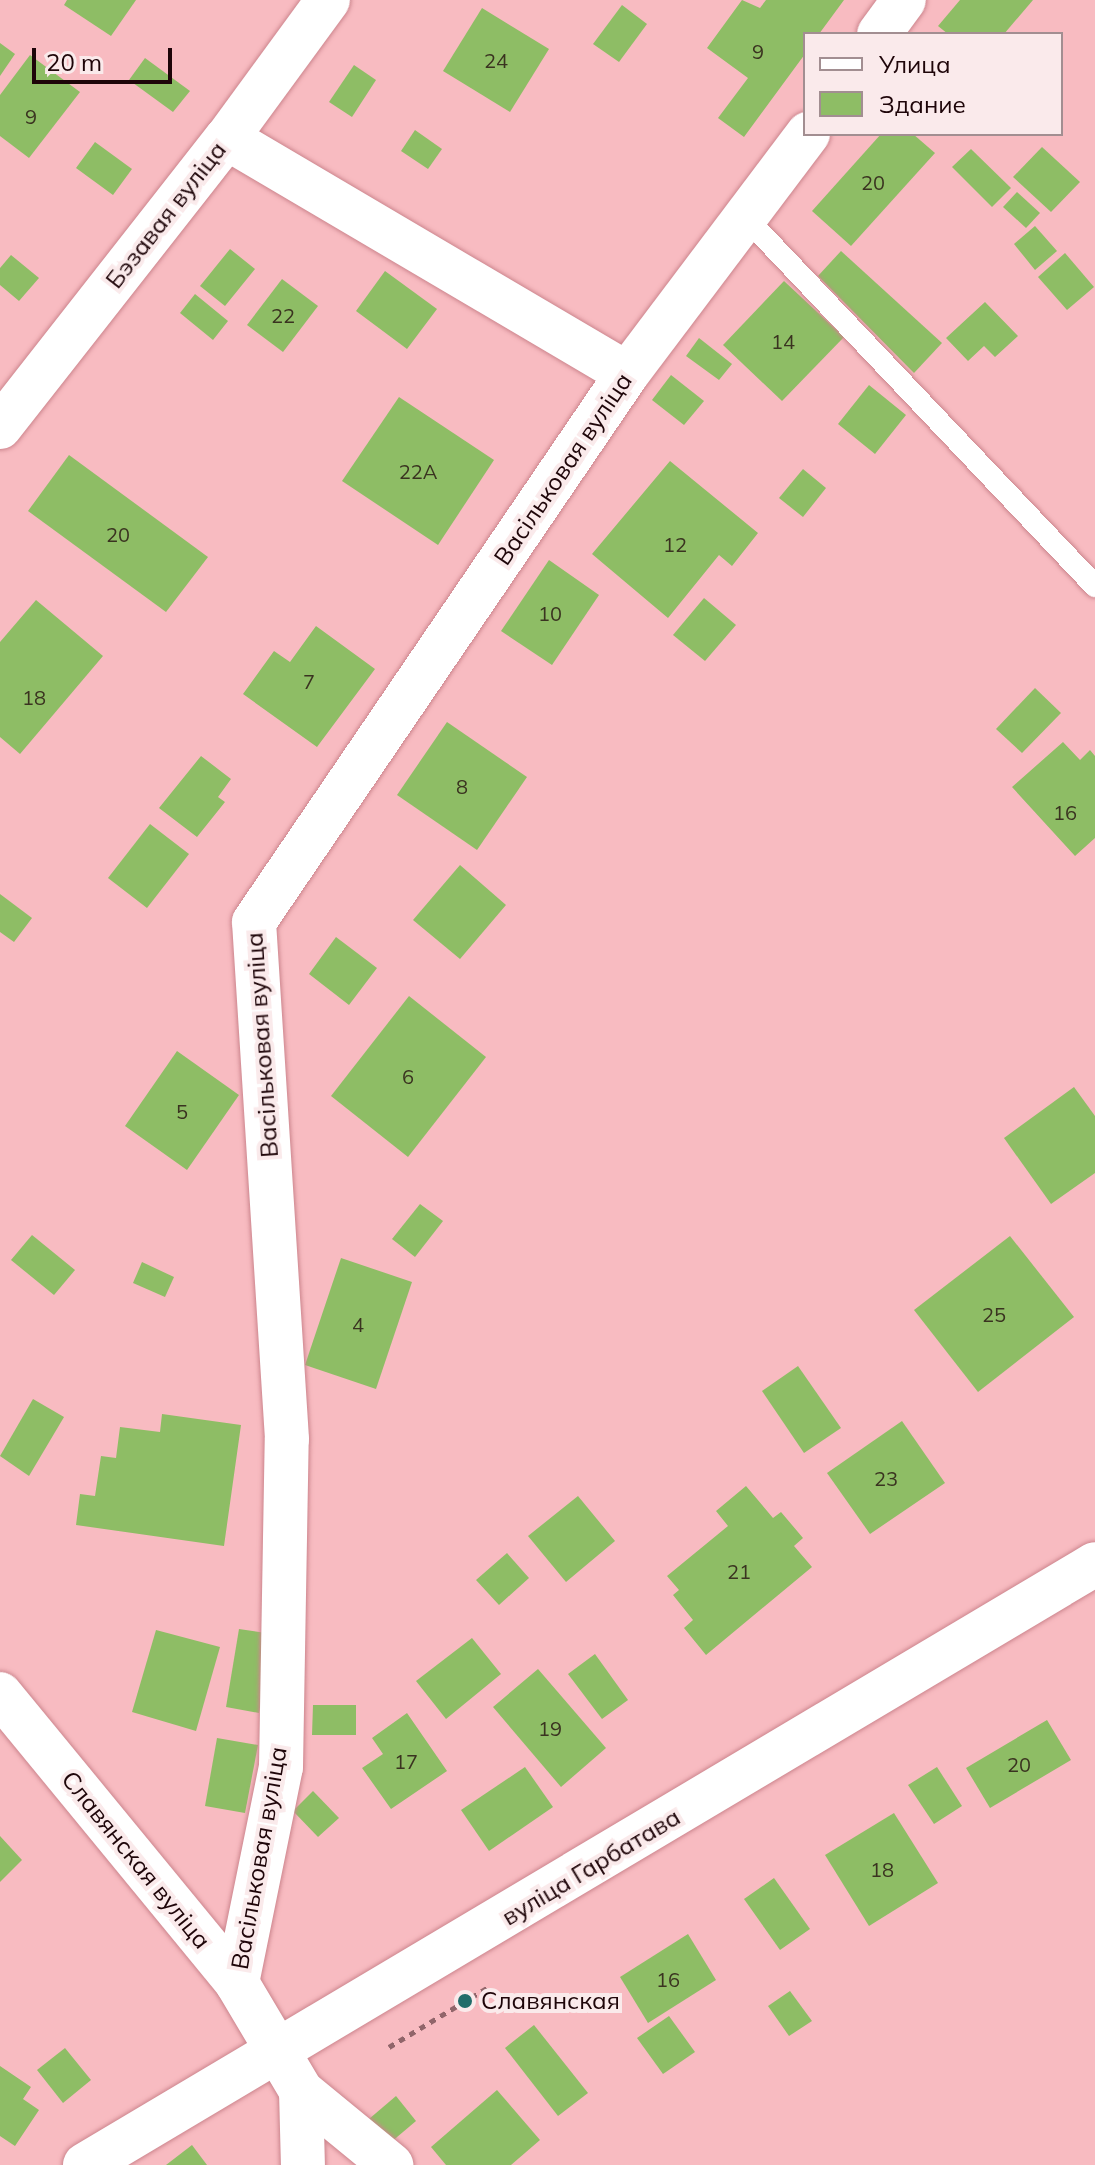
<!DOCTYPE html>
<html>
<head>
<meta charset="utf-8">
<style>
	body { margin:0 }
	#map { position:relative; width:1095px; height:2165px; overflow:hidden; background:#f8bbc1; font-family:Mulish,sans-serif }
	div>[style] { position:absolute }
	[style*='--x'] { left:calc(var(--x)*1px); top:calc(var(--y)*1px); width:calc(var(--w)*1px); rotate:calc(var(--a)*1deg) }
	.building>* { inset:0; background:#8ebd65 }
	.path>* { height:5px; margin-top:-2.5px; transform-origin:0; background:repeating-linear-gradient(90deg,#91656a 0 6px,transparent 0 12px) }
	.roads { filter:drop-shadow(0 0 2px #cc858d) drop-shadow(0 0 2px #cc858d) }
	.service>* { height:22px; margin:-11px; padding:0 11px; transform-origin:11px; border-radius:11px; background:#fff }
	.minor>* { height:44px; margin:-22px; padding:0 22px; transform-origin:22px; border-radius:22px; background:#fff }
	.dots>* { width:22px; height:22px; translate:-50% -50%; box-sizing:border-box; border:4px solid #faeaeb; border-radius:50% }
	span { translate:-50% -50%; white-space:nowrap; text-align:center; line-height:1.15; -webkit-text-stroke:8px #faeaeb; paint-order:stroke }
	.number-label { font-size:20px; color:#3a3320 }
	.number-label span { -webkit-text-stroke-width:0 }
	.street-label { font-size:24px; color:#1e0509 }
	.poi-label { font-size:24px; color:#1e0509 }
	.left { translate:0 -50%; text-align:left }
	.legend { position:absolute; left:803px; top:32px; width:260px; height:104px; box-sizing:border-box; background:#faeaeb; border:2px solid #a28e91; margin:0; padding:10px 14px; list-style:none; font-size:24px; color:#1e0509 }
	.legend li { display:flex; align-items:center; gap:16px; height:40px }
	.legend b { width:40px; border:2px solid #a28e91 }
	.scale { position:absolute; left:32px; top:48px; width:140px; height:36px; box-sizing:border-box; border:4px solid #1e0509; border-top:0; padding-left:10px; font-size:24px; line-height:28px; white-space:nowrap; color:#1e0509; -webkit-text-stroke:6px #faeaeb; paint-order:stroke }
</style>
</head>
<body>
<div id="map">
	<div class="building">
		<i style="clip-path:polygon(67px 0,136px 0,111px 36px,64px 5px)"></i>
		<i style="clip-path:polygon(742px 0,760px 8px,766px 0,844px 0,819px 34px,805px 34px,805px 54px,744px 137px,718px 118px,748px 78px,707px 48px)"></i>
		<i style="clip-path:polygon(960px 0,1033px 0,1004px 34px,948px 34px,938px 26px)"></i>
		<i style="clip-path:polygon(622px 5px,647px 24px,619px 62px,593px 44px)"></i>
		<i style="clip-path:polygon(482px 8px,549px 49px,510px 112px,443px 71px)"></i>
		<i style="clip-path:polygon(0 43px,15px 54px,0 76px)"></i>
		<i style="clip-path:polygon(30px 55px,80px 92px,29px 158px,0 136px,0 95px)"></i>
		<i style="clip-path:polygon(145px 58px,190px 91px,173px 112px,129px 80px)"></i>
		<i style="clip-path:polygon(354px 65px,376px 80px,352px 117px,329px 102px)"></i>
		<i style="clip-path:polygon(415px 130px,442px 149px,428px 169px,401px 151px)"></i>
		<i style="clip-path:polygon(881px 134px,913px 134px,935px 153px,851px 246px,812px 211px)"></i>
		<i style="clip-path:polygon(95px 142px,132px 169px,113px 195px,76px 168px)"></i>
		<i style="clip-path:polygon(1042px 147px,1080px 182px,1051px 212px,1013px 177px)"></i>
		<i style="clip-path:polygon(971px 149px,1011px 188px,992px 207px,952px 167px)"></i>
		<i style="clip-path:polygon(1017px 192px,1040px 213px,1026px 228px,1003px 207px)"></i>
		<i style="clip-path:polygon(1035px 226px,1057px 251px,1035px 270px,1014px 244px)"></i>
		<i style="clip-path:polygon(230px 249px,255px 269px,225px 306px,200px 286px)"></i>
		<i style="clip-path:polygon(841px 251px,942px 343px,914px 373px,818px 276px)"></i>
		<i style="clip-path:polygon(1065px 253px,1094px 287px,1067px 310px,1038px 277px)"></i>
		<i style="clip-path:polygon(11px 255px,39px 278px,19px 301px,0 285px,0 268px)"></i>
		<i style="clip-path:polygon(385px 271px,437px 309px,407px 349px,356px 311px)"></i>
		<i style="clip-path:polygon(282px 279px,318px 306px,283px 352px,247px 325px)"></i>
		<i style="clip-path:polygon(784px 281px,844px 337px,782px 401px,723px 345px)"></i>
		<i style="clip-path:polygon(195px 294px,228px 321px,213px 340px,180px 313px)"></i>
		<i style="clip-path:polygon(985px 302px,1018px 336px,995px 357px,984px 346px,968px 361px,946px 338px)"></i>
		<i style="clip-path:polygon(699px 338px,732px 364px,719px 380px,686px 356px)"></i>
		<i style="clip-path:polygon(671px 375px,704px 401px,684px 425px,652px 400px)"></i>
		<i style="clip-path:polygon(869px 385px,906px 415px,875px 454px,838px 424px)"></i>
		<i style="clip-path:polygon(399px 397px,494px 460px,438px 545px,342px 481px)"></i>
		<i style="clip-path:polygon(69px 455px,208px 557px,166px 612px,28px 511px)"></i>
		<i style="clip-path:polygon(670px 461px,758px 533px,732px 566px,719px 555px,668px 618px,592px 554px)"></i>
		<i style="clip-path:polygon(803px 469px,826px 488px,803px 517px,779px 498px)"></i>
		<i style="clip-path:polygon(549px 560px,599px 595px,552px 665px,501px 631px)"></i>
		<i style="clip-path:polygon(704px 598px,736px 625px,705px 661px,673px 635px)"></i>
		<i style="clip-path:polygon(36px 600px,103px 656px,20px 754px,0 737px,0 642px)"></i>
		<i style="clip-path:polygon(316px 626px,375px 669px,317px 747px,243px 694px,274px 651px,290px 662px)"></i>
		<i style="clip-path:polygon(1035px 688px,1061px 713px,1022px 753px,996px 729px)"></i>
		<i style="clip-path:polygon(447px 722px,527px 777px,477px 850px,397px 795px)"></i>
		<i style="clip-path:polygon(1063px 742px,1080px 760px,1090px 750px,1095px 756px,1095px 838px,1075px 856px,1012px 787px)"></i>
		<i style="clip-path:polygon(201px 756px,231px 779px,218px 797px,225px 802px,197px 837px,159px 808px)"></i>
		<i style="clip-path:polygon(150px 824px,189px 854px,147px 908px,108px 878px)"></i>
		<i style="clip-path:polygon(460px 865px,506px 905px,460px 959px,413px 920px)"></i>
		<i style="clip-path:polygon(0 894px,32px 918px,14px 942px,0 932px)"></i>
		<i style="clip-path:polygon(336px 937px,377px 968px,349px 1005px,309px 974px)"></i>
		<i style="clip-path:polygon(409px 996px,486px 1057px,408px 1157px,331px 1096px)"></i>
		<i style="clip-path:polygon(177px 1051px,239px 1095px,187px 1170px,125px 1126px)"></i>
		<i style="clip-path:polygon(1074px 1087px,1095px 1116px,1095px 1173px,1051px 1204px,1004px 1138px)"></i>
		<i style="clip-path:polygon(420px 1204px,443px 1221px,415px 1257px,392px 1239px)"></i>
		<i style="clip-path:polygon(32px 1235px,75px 1270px,54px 1295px,11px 1260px)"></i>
		<i style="clip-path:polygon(1010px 1236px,1074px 1317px,978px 1392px,914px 1310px)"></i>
		<i style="clip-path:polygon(341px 1258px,412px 1282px,376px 1389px,305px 1365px)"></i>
		<i style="clip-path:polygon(142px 1262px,174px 1277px,165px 1297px,133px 1283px)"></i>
		<i style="clip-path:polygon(798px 1366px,841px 1428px,804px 1453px,762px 1391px)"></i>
		<i style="clip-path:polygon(33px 1399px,64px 1417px,29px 1476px,0 1456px)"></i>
		<i style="clip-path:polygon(162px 1414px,241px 1425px,224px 1546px,76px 1525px,80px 1494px,95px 1496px,101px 1456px,116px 1458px,120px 1427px,160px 1432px)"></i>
		<i style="clip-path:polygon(902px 1421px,945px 1483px,870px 1534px,827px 1473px)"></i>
		<i style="clip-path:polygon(746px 1486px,773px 1518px,781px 1512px,803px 1538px,794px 1546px,812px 1567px,706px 1655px,684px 1628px,693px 1620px,673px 1595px,679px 1590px,667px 1576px,728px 1526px,716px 1511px)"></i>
		<i style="clip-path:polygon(578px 1496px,615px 1541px,566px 1582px,528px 1536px)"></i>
		<i style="clip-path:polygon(507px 1553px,529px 1578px,499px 1605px,476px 1580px)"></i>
		<i style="clip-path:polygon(239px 1629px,273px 1634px,259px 1713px,226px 1707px)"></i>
		<i style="clip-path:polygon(156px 1630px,220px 1647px,196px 1731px,132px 1712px)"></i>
		<i style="clip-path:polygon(472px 1638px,501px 1674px,446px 1719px,416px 1681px)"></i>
		<i style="clip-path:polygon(595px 1654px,628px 1700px,602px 1719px,568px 1674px)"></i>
		<i style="clip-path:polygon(538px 1669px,606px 1748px,561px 1787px,493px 1707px)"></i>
		<i style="clip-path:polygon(313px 1705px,356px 1705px,356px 1735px,312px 1735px)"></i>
		<i style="clip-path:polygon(407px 1713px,447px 1771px,391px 1809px,362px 1768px,383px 1754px,372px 1738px)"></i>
		<i style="clip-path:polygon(1047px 1720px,1071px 1760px,990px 1808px,966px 1768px)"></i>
		<i style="clip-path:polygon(217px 1738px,258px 1745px,245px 1813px,205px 1806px)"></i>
		<i style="clip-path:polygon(525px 1767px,553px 1807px,489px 1851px,461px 1810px)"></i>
		<i style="clip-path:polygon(937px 1767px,962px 1806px,934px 1824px,908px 1785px)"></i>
		<i style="clip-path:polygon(313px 1791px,339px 1818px,318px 1837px,293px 1811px)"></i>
		<i style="clip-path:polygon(894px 1813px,938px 1883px,869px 1926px,825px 1855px)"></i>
		<i style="clip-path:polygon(0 1836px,22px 1860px,0 1882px)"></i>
		<i style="clip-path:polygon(774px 1878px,810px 1929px,780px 1950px,744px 1899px)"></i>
		<i style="clip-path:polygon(688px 1934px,716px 1980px,648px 2023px,620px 1977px)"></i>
		<i style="clip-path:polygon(790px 1991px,812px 2021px,789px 2036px,768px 2006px)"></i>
		<i style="clip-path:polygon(669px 2016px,695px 2052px,663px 2074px,637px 2038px)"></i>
		<i style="clip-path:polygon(534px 2025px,588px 2093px,558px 2116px,505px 2048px)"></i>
		<i style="clip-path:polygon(65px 2048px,91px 2080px,63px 2103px,37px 2070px)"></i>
		<i style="clip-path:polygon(0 2066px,31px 2087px,23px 2099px,39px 2110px,15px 2146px,0 2136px)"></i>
		<i style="clip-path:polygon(497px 2090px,540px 2140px,511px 2165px,446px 2165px,431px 2147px)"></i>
		<i style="clip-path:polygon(396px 2096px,416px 2121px,390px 2143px,369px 2119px)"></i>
		<i style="clip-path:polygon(192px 2145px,207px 2165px,166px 2165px)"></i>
	</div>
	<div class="path">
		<i style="--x:389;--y:2047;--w:118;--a:-31.1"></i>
	</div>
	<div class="roads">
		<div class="service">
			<i style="--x:747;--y:219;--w:506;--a:46.52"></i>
		</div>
		<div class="minor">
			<i style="--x:879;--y:34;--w:42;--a:-53.7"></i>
			<i style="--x:227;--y:138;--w:464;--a:30.5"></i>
			<i style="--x:0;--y:427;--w:367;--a:-51.9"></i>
			<i style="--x:227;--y:138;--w:171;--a:-53.8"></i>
			<i style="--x:0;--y:1694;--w:374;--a:50.6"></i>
			<i style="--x:237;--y:1983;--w:126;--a:59.3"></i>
			<i style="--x:301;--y:2091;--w:74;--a:88.5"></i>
			<i style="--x:237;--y:1983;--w:220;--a:-78.5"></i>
			<i style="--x:281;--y:1767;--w:328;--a:-89"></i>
			<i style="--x:287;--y:1439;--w:518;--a:-93.65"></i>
			<i style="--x:254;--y:922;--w:663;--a:-55.76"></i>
			<i style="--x:627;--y:374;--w:301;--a:-53"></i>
			<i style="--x:301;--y:2091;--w:117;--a:39.4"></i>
			<i style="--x:85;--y:2165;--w:1175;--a:-30.75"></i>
		</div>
	</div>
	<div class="dots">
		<i style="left:465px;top:2001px;background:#216d6a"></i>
	</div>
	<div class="number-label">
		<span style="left:758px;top:51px">9</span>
		<span style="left:496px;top:60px">24</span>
		<span style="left:31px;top:116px">9</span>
		<span style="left:873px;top:182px">20</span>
		<span style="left:283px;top:315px">22</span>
		<span style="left:783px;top:341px">14</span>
		<span style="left:418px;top:471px">22А</span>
		<span style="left:118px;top:534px">20</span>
		<span style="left:675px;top:544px">12</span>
		<span style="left:550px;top:613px">10</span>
		<span style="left:309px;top:681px">7</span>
		<span style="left:34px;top:697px">18</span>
		<span style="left:462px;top:786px">8</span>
		<span style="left:1065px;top:812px">16</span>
		<span style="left:408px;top:1076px">6</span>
		<span style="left:182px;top:1111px">5</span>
		<span style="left:994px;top:1314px">25</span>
		<span style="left:358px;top:1324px">4</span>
		<span style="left:886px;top:1478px">23</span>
		<span style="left:739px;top:1571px">21</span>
		<span style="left:550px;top:1728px">19</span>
		<span style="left:406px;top:1761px">17</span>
		<span style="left:1019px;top:1764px">20</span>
		<span style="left:882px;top:1869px">18</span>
		<span style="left:668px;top:1979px">16</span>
	</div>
	<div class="street-label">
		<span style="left:166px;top:215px;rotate:-52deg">Бэзавая вуліца</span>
		<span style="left:563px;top:469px;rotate:-56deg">Васільковая вуліца</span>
		<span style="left:262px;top:1045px;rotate:-94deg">Васільковая вуліца</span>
		<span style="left:259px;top:1858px;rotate:-80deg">Васільковая вуліца</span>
		<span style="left:136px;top:1860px;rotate:51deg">Славянская вуліца</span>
		<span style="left:591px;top:1867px;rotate:-31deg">вуліца Гарбатава</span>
	</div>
	<div class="poi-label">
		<span class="left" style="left:481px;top:2001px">Славянская</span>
	</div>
	<ul class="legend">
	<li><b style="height:10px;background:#fff"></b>Улица</li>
	<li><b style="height:22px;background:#8ebd65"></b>Здание</li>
	</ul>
	<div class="scale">20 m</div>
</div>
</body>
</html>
